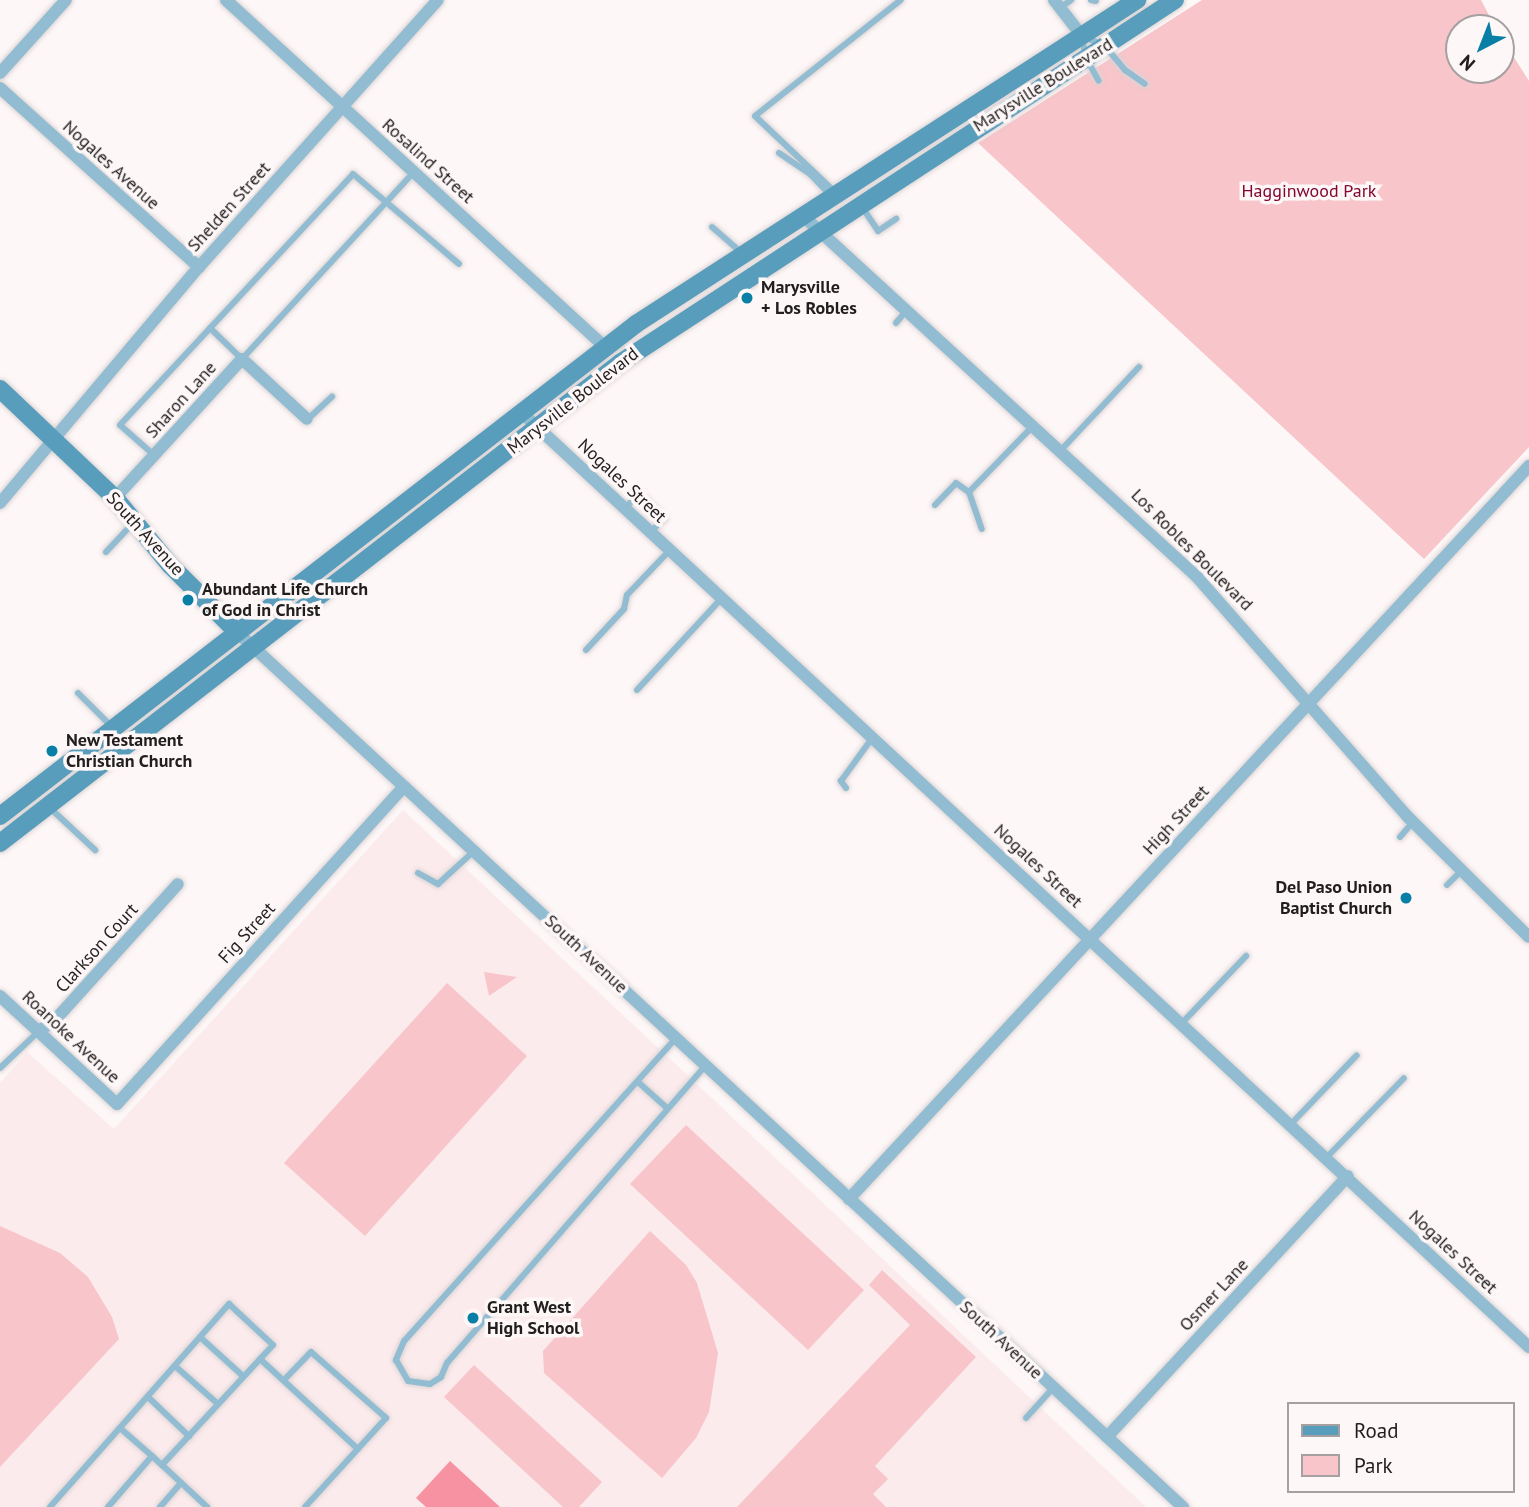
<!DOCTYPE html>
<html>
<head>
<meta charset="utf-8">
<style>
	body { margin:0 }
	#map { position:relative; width:1529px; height:1507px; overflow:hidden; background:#fef7f7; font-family:"PT Sans",sans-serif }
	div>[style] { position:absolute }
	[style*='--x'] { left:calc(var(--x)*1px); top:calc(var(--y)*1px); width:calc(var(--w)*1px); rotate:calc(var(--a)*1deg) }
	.built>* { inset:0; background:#fcebed }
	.green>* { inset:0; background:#f7c5ca }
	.water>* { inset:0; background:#f692a1 }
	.roads { filter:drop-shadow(0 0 2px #dbd4d4) drop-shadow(0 0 2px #dbd4d4) }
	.lane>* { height:6px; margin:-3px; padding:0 3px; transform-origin:3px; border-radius:3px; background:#91bcd1 }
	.street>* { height:12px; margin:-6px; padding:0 6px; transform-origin:6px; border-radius:6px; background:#91bcd1 }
	.secondary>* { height:18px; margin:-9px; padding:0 9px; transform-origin:9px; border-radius:9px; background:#599dbc }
	.dots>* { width:19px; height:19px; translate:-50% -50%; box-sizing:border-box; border:4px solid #fef7f7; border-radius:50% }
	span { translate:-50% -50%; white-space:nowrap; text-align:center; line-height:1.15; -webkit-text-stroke:7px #fef7f7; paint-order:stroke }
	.street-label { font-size:18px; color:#211e1e }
	.park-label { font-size:18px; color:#820631 }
	.poi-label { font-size:18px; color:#211e1e; font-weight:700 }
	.left { translate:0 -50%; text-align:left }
	.right { translate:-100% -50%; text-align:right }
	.legend { position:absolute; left:1287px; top:1402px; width:228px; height:91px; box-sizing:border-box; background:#fef7f7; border:2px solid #a6a0a0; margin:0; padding:9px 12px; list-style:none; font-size:21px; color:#211e1e }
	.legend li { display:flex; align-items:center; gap:14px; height:35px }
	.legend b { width:35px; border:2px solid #a6a0a0 }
	.north { position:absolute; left:1445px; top:14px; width:70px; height:70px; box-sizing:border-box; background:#fef7f7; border:2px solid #a6a0a0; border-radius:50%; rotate:222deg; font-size:19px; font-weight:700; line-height:28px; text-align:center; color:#211e1e }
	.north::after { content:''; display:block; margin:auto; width:24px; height:32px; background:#097fa6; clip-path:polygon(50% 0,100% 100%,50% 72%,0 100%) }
</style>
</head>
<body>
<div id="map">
	<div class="built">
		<i style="clip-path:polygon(403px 810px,699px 1086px,1146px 1507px,0 1507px,0 1083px,27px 1052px,114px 1129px)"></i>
	</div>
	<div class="green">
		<i style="clip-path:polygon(1202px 0,1481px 0,1496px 28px,1459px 28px,1459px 70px,1501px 70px,1501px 37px,1529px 81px,1529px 447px,1424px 559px,978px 143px)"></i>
		<i style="clip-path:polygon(484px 972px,517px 977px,489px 996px)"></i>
		<i style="clip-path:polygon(447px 983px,527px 1056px,365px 1236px,284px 1163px)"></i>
		<i style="clip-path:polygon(686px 1125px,864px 1290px,808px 1350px,630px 1184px)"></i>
		<i style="clip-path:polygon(0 1226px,60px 1253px,88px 1277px,112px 1317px,119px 1339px,0 1467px)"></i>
		<i style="clip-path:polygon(650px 1231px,686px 1265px,697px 1283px,718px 1353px,709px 1412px,696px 1438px,662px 1478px,544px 1373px,543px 1351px)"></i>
		<i style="clip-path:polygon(882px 1270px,976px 1357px,875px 1466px,888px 1479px,873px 1494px,886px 1507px,737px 1507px,910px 1325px,869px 1285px)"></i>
		<i style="clip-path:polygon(474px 1365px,602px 1482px,579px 1507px,563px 1507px,444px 1397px)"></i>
	</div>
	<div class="water">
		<i style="clip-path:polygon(450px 1461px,500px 1507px,426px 1507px,416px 1498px)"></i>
	</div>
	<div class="roads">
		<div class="lane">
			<i style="--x:1091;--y:0;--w:5;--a:11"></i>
			<i style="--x:1060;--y:8;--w:14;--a:-36"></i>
			<i style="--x:1084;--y:37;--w:22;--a:22"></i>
			<i style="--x:1104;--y:45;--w:33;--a:50"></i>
			<i style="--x:1125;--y:70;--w:24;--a:35"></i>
			<i style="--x:1082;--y:38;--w:20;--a:79"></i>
			<i style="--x:1086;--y:58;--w:26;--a:61"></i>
			<i style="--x:779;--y:153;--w:37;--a:34"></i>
			<i style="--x:810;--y:174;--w:30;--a:46"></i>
			<i style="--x:835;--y:192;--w:110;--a:-136.5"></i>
			<i style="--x:755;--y:116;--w:186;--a:-38.5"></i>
			<i style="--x:862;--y:207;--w:29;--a:56"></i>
			<i style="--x:878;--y:231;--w:22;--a:-34"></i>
			<i style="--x:712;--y:227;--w:40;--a:41"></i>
			<i style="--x:896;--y:323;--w:16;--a:-50"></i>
			<i style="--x:210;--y:328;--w:45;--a:44.1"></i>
			<i style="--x:242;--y:359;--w:254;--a:-47.4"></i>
			<i style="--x:308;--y:419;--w:33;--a:-43"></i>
			<i style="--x:1061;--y:450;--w:114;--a:-46.8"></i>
			<i style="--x:154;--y:455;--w:45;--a:-138.6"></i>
			<i style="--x:120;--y:425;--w:342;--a:-47.1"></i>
			<i style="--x:353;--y:174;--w:139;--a:40.3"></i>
			<i style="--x:969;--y:492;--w:39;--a:71"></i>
			<i style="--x:935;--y:505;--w:30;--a:-46"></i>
			<i style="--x:956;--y:483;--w:16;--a:35"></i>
			<i style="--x:969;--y:492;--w:91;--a:-45.9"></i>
			<i style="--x:625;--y:508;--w:20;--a:-45"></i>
			<i style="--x:639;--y:494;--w:35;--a:44"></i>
			<i style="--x:664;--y:518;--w:19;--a:133"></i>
			<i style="--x:106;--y:552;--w:40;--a:-47"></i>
			<i style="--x:586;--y:650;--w:56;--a:-47.2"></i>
			<i style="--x:624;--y:609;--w:14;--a:-78"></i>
			<i style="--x:627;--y:595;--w:62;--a:-46.3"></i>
			<i style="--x:637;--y:690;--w:125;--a:-47.3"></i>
			<i style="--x:78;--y:693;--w:47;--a:45"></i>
			<i style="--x:846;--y:788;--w:9;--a:-126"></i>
			<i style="--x:841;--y:781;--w:54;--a:-54"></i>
			<i style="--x:50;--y:808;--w:62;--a:43"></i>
			<i style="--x:1400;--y:837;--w:20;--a:-49"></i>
			<i style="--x:418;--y:873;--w:23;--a:29"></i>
			<i style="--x:438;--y:884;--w:49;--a:-42.5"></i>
			<i style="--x:1447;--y:885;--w:18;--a:-45"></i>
			<i style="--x:1182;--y:1023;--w:93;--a:-46.3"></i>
			<i style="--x:676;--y:1038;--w:407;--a:131.9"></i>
			<i style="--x:404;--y:1341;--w:21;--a:113"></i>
			<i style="--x:396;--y:1360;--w:24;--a:60"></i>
			<i style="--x:408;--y:1381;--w:22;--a:8"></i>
			<i style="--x:430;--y:1384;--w:13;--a:-32"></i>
			<i style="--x:441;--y:1377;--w:15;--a:-67"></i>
			<i style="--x:447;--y:1363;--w:393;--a:-49"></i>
			<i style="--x:0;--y:1068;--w:54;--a:-43.5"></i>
			<i style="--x:638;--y:1082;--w:39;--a:42"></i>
			<i style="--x:1291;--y:1124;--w:95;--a:-46.3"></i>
			<i style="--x:1327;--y:1157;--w:110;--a:-45.7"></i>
			<i style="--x:200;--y:1337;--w:58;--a:42.2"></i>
			<i style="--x:260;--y:1359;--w:133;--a:42.6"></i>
			<i style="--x:175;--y:1366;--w:57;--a:41.5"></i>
			<i style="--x:284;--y:1380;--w:39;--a:-46"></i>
			<i style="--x:311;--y:1352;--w:100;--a:41.3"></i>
			<i style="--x:386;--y:1418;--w:120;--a:132.3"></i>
			<i style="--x:148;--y:1397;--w:57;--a:43.6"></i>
			<i style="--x:1026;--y:1418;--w:40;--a:-48"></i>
			<i style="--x:120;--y:1428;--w:43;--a:41.2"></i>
			<i style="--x:50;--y:1507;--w:271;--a:-48.6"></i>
			<i style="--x:229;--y:1304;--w:60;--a:43"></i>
			<i style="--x:273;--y:1345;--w:163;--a:132.8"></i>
			<i style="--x:162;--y:1465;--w:62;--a:43"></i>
			<i style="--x:108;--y:1507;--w:67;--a:-49.2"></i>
			<i style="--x:152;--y:1456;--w:13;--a:42"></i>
			<i style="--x:160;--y:1507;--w:32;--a:-49"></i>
		</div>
		<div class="street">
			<i style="--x:226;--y:0;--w:514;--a:42.48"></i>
			<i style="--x:1054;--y:0;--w:46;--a:52.1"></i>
			<i style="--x:0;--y:73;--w:98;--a:-47.9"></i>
			<i style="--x:0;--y:88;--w:268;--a:42"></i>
			<i style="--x:802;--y:215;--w:536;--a:42.5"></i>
			<i style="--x:1197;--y:577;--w:320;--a:48.7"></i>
			<i style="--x:1408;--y:817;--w:170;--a:44.8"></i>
			<i style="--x:521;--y:412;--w:1375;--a:42.85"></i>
			<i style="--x:115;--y:498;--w:188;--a:-47.6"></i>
			<i style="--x:242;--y:359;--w:88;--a:42.7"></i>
			<i style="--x:0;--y:503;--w:309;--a:-49.9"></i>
			<i style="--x:199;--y:267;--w:358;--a:-48.2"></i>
			<i style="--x:237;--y:632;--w:1289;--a:42.77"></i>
			<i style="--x:0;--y:996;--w:159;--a:42.7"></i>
			<i style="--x:117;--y:1104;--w:428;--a:-47.9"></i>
			<i style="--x:39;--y:1031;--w:19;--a:-35"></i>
			<i style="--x:55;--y:1020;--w:183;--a:-47.9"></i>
			<i style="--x:849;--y:1199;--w:1000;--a:-47.15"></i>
			<i style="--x:1107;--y:1437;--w:355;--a:-47.3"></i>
		</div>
		<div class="secondary">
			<i style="--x:0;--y:389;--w:158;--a:43.5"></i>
			<i style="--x:115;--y:498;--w:87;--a:50.6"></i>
			<i style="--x:170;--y:565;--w:95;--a:45"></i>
			<i style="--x:0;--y:816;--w:804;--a:-37.72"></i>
			<i style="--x:636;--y:324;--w:597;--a:-32.89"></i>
			<i style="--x:0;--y:843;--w:784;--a:-37.75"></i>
			<i style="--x:620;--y:363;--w:663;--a:-33.19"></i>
		</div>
	</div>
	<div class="dots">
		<i style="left:747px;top:298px;background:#097fa6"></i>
		<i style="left:188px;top:600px;background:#097fa6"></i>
		<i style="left:52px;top:751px;background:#097fa6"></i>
		<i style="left:1406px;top:898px;background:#097fa6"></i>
		<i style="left:473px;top:1318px;background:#097fa6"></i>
	</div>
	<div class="street-label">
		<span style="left:1043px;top:85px;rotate:-32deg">Marysville Boulevard</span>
		<span style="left:428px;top:161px;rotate:42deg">Rosalind Street</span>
		<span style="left:111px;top:165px;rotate:42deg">Nogales Avenue</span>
		<span style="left:229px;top:207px;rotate:-48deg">Shelden Street</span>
		<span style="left:181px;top:400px;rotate:-48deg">Sharon Lane</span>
		<span style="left:573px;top:401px;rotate:-38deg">Marysville Boulevard</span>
		<span style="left:622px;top:481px;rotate:43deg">Nogales Street</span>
		<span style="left:145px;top:534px;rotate:48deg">South Avenue</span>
		<span style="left:1192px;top:550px;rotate:45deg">Los Robles Boulevard</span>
		<span style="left:1176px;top:820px;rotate:-47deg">High Street</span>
		<span style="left:1038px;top:866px;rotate:43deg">Nogales Street</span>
		<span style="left:247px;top:933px;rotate:-48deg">Fig Street</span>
		<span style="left:97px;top:948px;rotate:-48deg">Clarkson Court</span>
		<span style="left:586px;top:954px;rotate:43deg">South Avenue</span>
		<span style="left:71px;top:1037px;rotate:43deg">Roanoke Avenue</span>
		<span style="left:1453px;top:1252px;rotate:43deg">Nogales Street</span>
		<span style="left:1214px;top:1295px;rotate:-47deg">Osmer Lane</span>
		<span style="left:1001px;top:1340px;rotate:43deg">South Avenue</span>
	</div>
	<div class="park-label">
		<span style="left:1309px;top:191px">Hagginwood Park</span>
	</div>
	<div class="poi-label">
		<span class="left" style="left:761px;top:298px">Marysville<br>+ Los Robles</span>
		<span class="left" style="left:202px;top:600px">Abundant Life Church<br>of God in Christ</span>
		<span class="left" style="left:66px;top:751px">New Testament<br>Christian Church</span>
		<span class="right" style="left:1392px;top:898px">Del Paso Union<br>Baptist Church</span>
		<span class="left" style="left:487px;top:1318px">Grant West<br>High School</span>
	</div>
	<ul class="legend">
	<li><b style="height:9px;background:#599dbc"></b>Road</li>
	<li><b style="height:19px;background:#f7c5ca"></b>Park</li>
	</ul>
	<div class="north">N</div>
</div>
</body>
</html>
